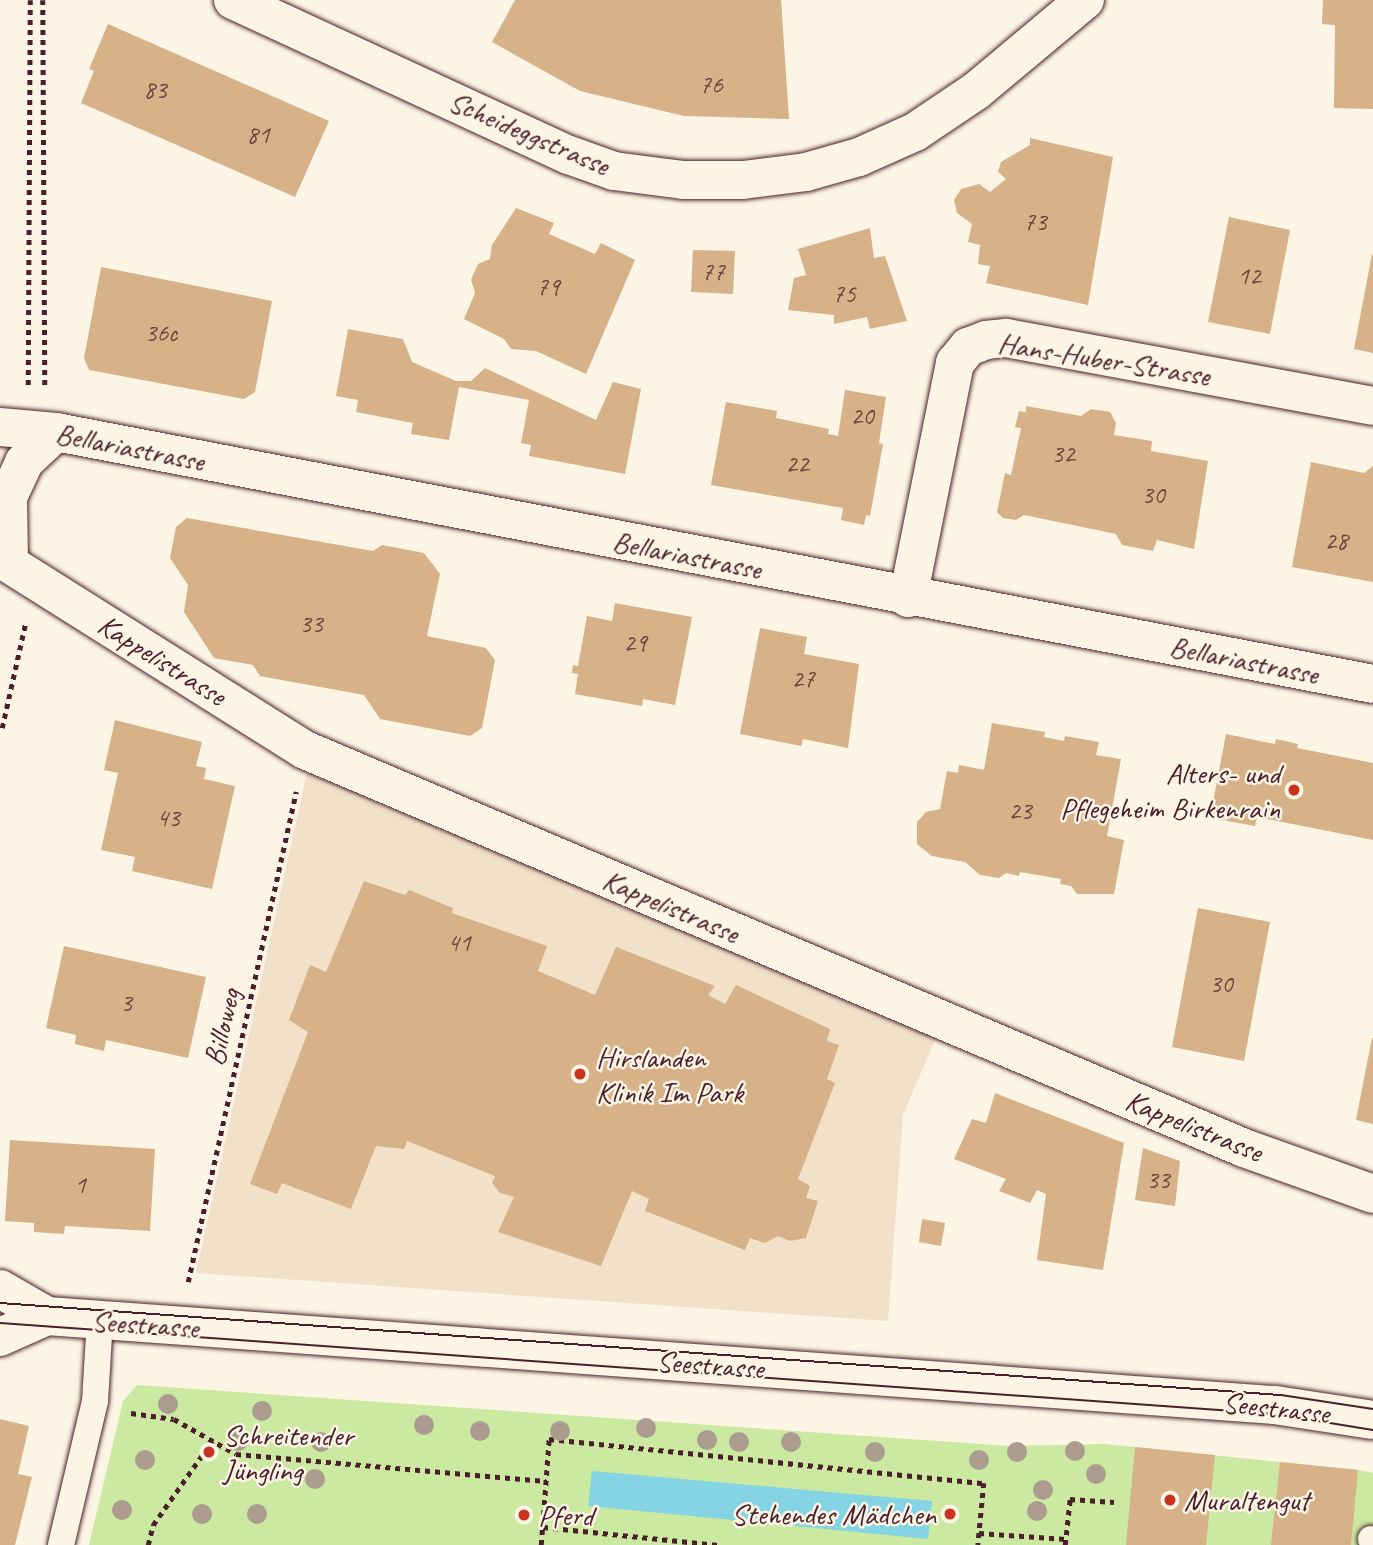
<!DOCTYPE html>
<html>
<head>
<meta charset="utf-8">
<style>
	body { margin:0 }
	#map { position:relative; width:1373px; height:1545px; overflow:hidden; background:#fcf5e5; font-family:Caveat,sans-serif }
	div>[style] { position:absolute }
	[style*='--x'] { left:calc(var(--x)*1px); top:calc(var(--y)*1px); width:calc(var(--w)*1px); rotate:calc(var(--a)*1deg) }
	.built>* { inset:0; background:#f1e1c9 }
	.green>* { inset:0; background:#cbe9a1 }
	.water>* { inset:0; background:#85d4e3 }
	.building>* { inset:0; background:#d7b188 }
	.path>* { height:4.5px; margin-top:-2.25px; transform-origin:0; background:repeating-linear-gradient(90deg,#4a1f2b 0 5px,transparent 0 10px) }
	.roads { filter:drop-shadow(0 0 2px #4a1f2b) drop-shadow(0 0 2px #4a1f2b) }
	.lane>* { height:26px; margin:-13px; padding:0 13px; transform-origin:13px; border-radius:13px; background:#fcf5e5 }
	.street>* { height:38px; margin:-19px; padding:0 19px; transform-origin:19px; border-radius:19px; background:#fcf5e5 }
	.secondary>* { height:38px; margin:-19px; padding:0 19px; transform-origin:19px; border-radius:19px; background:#fcf5e5 }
	.tram>* { height:2px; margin:-1px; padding:0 1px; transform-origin:1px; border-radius:1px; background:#4a1f2b }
	.trees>* { width:20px; height:20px; margin:-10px; border-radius:50%; background:#ac9b8f }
	.dots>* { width:19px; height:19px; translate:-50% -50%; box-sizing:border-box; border:4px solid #fcf5e5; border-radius:50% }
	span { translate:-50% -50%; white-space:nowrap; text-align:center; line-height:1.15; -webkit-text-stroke:5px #fcf5e5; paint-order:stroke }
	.number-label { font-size:26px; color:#6d4442 }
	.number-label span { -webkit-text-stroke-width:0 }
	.street-label { font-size:30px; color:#4a1f2b }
	.poi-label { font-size:30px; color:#4a1f2b }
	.right { translate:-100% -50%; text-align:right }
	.left { translate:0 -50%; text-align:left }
</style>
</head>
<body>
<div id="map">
	<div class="built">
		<i style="clip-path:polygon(308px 768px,938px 1033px,903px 1115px,888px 1321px,196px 1273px)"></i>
	</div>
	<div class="green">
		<i style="clip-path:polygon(137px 1385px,1010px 1446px,1105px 1444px,1358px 1470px,1373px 1473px,1373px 1545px,89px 1545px,123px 1401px)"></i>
	</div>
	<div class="water">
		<i style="clip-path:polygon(592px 1471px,932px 1501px,928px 1539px,588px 1506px)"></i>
	</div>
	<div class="building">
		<i style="clip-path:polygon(515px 0,781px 0,789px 119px,684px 116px,580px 91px,492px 42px)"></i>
		<i style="clip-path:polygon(1323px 0,1373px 0,1373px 109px,1334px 108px,1335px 25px,1322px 24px)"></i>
		<i style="clip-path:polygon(108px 24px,329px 121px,295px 197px,81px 103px,94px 71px,89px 69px)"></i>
		<i style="clip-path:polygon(1030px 138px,1113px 157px,1088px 305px,986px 283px,990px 266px,978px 264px,980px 245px,968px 242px,972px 224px,957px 213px,954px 200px,961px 189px,979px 184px,990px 192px,1006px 179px,998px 172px,1001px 162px,1030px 145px)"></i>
		<i style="clip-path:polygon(516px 208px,554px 223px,549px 234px,595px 254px,601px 243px,635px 260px,586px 374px,536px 351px,511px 349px,504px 339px,464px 319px,475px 293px,471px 280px,478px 264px,490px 259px,492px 245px)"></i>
		<i style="clip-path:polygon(1229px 217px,1290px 230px,1270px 334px,1208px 322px)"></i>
		<i style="clip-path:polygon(870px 228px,874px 258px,885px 256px,907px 321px,870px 329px,867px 317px,834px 324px,834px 315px,788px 310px,794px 278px,806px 275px,798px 249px)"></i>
		<i style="clip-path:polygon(693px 250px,735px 251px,733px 294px,691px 292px)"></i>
		<i style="clip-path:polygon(1372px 254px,1373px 255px,1373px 353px,1354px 349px)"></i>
		<i style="clip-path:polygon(101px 267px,272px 301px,255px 392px,244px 399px,89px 370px,84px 358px)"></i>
		<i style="clip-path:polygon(348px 329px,403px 339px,412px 362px,456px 381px,471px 381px,485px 368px,596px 420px,613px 382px,641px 389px,625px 474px,529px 456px,531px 445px,521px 443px,529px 400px,459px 387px,449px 440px,411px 434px,413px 423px,356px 412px,358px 400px,336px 396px)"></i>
		<i style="clip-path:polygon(845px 390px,886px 397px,879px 443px,883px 444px,870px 516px,866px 515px,864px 525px,841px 520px,843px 508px,711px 485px,726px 402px,777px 411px,776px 418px,829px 429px,828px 434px,838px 436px)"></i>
		<i style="clip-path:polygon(1026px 406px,1081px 416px,1091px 409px,1110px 412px,1116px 423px,1114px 435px,1152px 441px,1151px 451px,1208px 461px,1194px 549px,1157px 540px,1153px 551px,1122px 545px,1116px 534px,1024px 515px,1016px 520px,1003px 518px,997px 512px,1005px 473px,1011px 475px,1021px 428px,1015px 427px,1019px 411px,1026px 412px)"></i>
		<i style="clip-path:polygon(1311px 462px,1364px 473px,1373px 466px,1373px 582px,1292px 567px)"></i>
		<i style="clip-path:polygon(187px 518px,373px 551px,382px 545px,424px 553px,440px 574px,427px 636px,486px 648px,495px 660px,482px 728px,470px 736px,380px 719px,364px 695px,260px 676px,253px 665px,214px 658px,184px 612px,188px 585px,170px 558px,176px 527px)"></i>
		<i style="clip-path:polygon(615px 603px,692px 617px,675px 705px,643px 699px,642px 706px,575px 694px,578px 674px,572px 673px,573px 665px,578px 666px,587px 616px,612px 621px)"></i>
		<i style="clip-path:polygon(760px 628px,807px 637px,804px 654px,859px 664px,848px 748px,803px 739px,801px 746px,740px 734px)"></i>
		<i style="clip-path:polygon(115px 720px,202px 742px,196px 766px,206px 768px,204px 779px,235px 786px,212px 889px,132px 871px,135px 857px,101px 850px,118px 773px,104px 770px)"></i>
		<i style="clip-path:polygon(992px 723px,1045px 732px,1044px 737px,1064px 741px,1065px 736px,1099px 742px,1096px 755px,1121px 759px,1107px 836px,1124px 840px,1114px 894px,1077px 894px,1071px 886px,1060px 884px,1061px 879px,1020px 872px,1019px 876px,1006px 873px,999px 878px,980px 875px,965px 862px,932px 856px,917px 844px,917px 822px,926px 812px,940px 809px,947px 771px,958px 773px,959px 765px,984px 770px)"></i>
		<i style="clip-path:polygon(1226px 734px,1275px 744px,1276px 739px,1298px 744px,1297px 748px,1373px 763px,1373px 840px,1257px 817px,1255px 826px,1210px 818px)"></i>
		<i style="clip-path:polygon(364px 881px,405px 895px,409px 890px,453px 908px,452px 913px,547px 946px,538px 971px,595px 995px,616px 947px,715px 986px,708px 995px,725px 1004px,736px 985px,830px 1029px,827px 1041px,839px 1045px,827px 1079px,835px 1083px,798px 1179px,810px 1186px,806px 1198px,818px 1201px,806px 1238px,790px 1241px,778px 1236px,765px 1243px,750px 1238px,745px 1250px,645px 1211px,649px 1199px,632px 1191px,601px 1266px,498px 1232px,514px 1197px,500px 1193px,492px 1183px,495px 1176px,407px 1141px,404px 1149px,376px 1146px,351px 1209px,282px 1183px,277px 1194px,250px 1184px,308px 1032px,289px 1020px,310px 965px,326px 972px)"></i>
		<i style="clip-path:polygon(1198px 908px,1270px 922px,1244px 1061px,1172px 1047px)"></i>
		<i style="clip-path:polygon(64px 946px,206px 977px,188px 1058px,106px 1040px,104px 1051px,75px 1044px,76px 1035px,46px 1028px)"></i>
		<i style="clip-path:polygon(1372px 1038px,1373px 1038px,1373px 1124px,1356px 1120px)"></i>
		<i style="clip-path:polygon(995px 1093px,1124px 1143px,1103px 1270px,1037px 1260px,1046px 1194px,1037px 1190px,1030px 1203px,999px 1191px,1006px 1179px,954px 1159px,972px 1119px,986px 1123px)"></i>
		<i style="clip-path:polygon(10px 1140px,155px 1149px,150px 1231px,65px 1226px,64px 1234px,34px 1232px,34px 1223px,5px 1221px)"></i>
		<i style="clip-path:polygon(1143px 1148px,1180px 1161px,1175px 1206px,1135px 1200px)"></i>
		<i style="clip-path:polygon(922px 1219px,945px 1223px,941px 1246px,919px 1242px)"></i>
		<i style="clip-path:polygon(0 1419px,29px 1426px,18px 1474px,32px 1477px,15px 1545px,0 1545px)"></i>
		<i style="clip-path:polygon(1135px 1447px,1215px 1455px,1206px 1545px,1126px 1545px)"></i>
		<i style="clip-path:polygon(1280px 1462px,1358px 1470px,1351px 1545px,1271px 1545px)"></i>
	</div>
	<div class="path">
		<i style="--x:43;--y:0;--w:388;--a:89.7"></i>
		<i style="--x:28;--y:385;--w:385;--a:-89.7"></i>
		<i style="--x:2;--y:728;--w:106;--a:-77.4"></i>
		<i style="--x:188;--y:1282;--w:502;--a:-77.57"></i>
		<i style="--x:131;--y:1413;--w:43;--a:7.9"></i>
		<i style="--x:174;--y:1419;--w:71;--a:29.4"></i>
		<i style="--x:236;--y:1454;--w:311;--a:5"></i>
		<i style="--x:543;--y:1527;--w:176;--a:5.9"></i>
		<i style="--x:979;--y:1533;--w:87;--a:3.9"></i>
		<i style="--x:148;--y:1545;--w:21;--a:-76"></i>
		<i style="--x:153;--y:1525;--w:103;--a:-54.9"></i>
		<i style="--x:541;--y:1545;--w:106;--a:-85.7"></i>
		<i style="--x:549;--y:1439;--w:437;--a:5.8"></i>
		<i style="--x:984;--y:1483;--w:62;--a:95.5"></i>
		<i style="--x:1065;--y:1545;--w:46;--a:-83.8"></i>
		<i style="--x:1070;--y:1499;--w:44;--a:3.9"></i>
	</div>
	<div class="roads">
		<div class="lane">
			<i style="--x:1371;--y:1539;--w:2;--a:27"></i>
			<i style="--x:61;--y:1545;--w:148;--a:-76.7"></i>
			<i style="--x:95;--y:1401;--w:81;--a:-86.5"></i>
		</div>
		<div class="street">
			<i style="--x:233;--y:0;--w:370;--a:24.8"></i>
			<i style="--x:569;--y:155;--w:48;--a:19.6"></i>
			<i style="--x:614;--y:171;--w:70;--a:7.4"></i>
			<i style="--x:683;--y:180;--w:60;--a:0"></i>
			<i style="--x:743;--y:180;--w:64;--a:-7.2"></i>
			<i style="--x:806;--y:172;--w:55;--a:-15.8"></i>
			<i style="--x:859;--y:157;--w:61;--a:-24.1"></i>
			<i style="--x:915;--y:132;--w:73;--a:-33.9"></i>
			<i style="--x:976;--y:91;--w:142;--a:-39.9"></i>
			<i style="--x:0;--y:427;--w:56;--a:5.1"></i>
			<i style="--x:56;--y:432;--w:1341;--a:10.83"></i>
			<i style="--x:0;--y:558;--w:360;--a:32.2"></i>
			<i style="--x:305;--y:750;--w:1020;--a:22.97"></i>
			<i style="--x:1244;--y:1148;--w:137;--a:19.6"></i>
			<i style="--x:9;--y:562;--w:65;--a:-90.9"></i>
			<i style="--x:8;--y:497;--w:38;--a:-65"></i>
			<i style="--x:24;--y:462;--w:44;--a:-43.2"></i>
			<i style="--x:908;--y:598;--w:240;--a:-78.7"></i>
			<i style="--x:955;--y:363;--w:21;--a:-51"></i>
			<i style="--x:968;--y:347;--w:19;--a:-21"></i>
			<i style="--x:986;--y:340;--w:20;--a:-6"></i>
			<i style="--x:1006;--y:338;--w:373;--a:10.5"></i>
		</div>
		<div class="secondary">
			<i style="--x:0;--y:1289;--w:54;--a:29.9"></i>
			<i style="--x:47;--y:1316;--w:1231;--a:4.15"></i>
			<i style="--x:1275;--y:1405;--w:99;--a:8.7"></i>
			<i style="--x:0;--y:1337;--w:51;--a:-24.1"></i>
		</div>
	</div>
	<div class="tram">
		<i style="--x:0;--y:1303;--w:1284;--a:4.11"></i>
		<i style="--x:1281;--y:1395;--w:93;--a:8.7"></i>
		<i style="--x:0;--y:1323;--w:1278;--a:4.08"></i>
		<i style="--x:1275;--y:1414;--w:99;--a:9.3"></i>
	</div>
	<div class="trees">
		<i style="left:168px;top:1404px"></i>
		<i style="left:262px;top:1411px"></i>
		<i style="left:424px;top:1425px"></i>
		<i style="left:646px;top:1428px"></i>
		<i style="left:480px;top:1431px"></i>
		<i style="left:560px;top:1431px"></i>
		<i style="left:707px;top:1440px"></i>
		<i style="left:238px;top:1441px"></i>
		<i style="left:321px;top:1442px"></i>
		<i style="left:739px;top:1442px"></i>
		<i style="left:791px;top:1442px"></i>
		<i style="left:1075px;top:1451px"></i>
		<i style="left:875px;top:1452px"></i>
		<i style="left:1017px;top:1452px"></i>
		<i style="left:145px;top:1460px"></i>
		<i style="left:979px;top:1460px"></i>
		<i style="left:1096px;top:1474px"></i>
		<i style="left:315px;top:1479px"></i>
		<i style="left:1043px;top:1490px"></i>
		<i style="left:122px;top:1510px"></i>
		<i style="left:1037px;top:1511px"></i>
		<i style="left:202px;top:1514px"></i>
		<i style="left:257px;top:1514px"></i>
	</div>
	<div class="dots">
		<i style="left:1294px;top:790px;background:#c8321e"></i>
		<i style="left:580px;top:1074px;background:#c8321e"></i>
		<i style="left:209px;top:1452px;background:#c8321e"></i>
		<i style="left:1170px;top:1500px;background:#c8321e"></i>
		<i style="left:950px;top:1514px;background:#c8321e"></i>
		<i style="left:524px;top:1515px;background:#c8321e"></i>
	</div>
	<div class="number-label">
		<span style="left:711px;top:85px">76</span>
		<span style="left:155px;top:90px">83</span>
		<span style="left:258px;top:135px">81</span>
		<span style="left:1035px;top:222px">73</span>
		<span style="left:713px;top:272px">77</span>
		<span style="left:1249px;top:276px">12</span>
		<span style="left:548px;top:287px">79</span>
		<span style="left:844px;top:294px">75</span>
		<span style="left:161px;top:333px">36c</span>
		<span style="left:862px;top:416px">20</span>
		<span style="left:1063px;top:454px">32</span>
		<span style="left:797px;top:464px">22</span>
		<span style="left:1153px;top:495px">30</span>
		<span style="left:1336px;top:541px">28</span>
		<span style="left:311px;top:624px">33</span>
		<span style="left:635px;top:643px">29</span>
		<span style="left:803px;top:679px">27</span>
		<span style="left:1020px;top:811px">23</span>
		<span style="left:168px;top:818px">43</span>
		<span style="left:459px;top:943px">41</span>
		<span style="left:1221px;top:984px">30</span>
		<span style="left:126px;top:1003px">3</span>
		<span style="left:1158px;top:1180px">33</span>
		<span style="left:80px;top:1185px">1</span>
	</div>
	<div class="street-label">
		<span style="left:529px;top:133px;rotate:23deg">Scheideggstrasse</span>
		<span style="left:1104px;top:359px;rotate:9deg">Hans-Huber-Strasse</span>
		<span style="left:130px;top:447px;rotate:11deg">Bellariastrasse</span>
		<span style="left:687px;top:555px;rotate:11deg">Bellariastrasse</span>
		<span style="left:162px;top:660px;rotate:32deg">Kappelistrasse</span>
		<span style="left:1244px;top:660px;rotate:11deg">Bellariastrasse</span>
		<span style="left:671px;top:906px;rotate:23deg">Kappelistrasse</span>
		<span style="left:222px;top:1027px;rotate:-77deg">Billoweg</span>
		<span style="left:1194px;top:1126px;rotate:22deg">Kappelistrasse</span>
		<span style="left:145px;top:1324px;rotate:4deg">Seestrasse</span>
		<span style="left:710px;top:1365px;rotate:4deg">Seestrasse</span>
		<span style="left:1276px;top:1408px;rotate:6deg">Seestrasse</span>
	</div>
	<div class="poi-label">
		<span class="right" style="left:1280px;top:790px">Alters- und<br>Pflegeheim Birkenrain</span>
		<span class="left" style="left:596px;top:1074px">Hirslanden<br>Klinik Im Park</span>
		<span class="left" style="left:223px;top:1452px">Schreitender<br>Jüngling</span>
		<span class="left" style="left:1184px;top:1500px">Muraltengut</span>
		<span class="right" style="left:936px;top:1514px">Stehendes Mädchen</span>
		<span class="left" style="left:538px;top:1515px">Pferd</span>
	</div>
</div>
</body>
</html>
